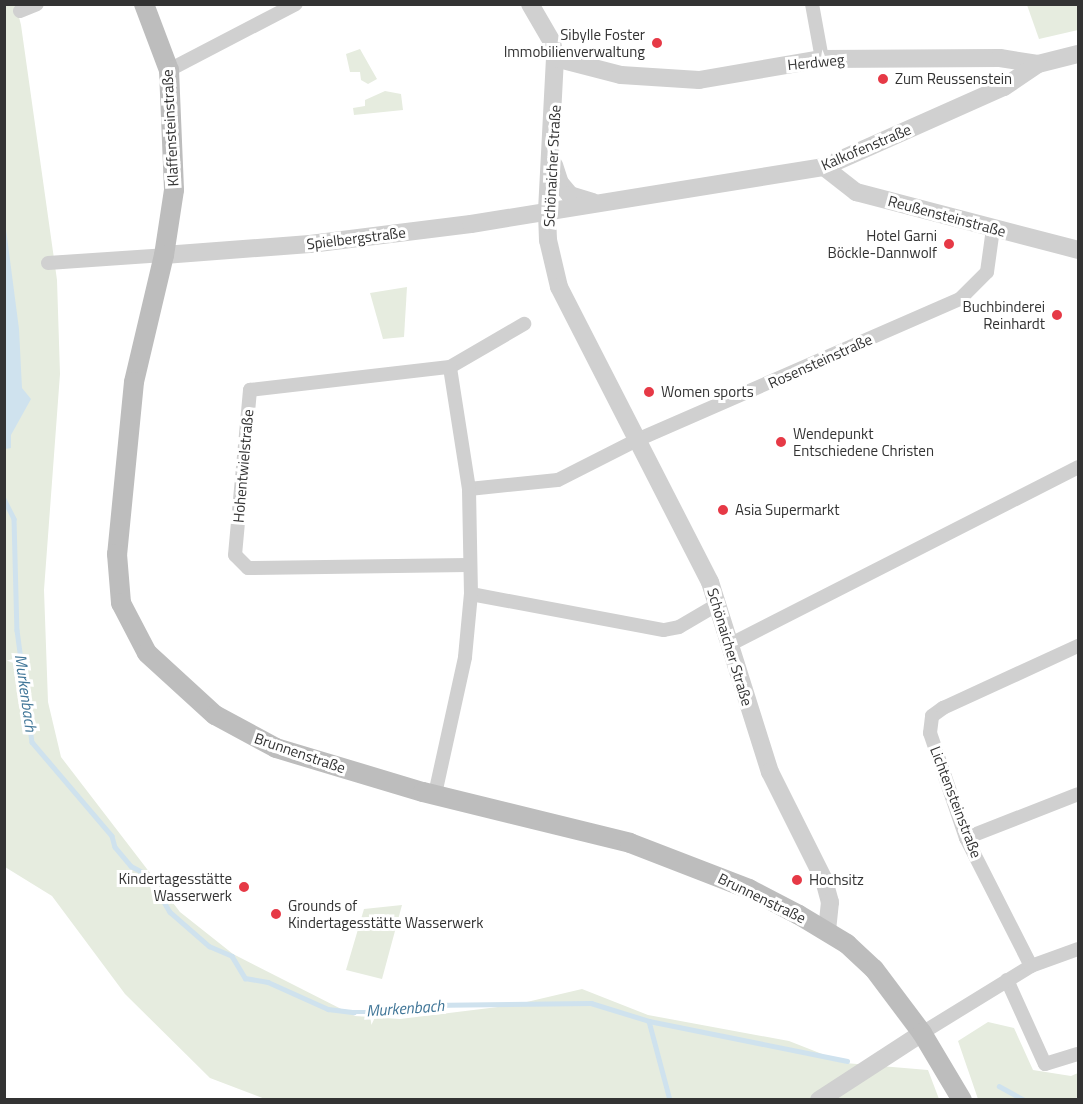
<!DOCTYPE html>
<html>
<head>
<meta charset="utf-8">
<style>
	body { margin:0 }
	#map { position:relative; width:1083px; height:1104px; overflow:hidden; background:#fff; font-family:"Titillium Web",sans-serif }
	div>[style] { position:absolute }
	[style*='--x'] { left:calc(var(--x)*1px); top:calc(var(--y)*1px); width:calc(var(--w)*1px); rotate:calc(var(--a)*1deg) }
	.green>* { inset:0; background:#e6ecdf }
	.water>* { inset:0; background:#cfe2ee }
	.stream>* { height:4.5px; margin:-2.25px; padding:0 2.25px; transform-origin:2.25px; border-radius:2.25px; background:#cfe2ee }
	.minor>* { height:14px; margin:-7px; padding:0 7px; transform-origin:7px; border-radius:7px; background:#d0d0d0 }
	.tertiary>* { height:18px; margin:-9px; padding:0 9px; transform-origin:9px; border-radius:9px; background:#d0d0d0 }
	.secondary>* { height:20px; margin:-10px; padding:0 10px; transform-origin:10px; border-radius:10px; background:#bdbdbd }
	.dots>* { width:16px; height:16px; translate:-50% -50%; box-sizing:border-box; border:3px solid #fff; border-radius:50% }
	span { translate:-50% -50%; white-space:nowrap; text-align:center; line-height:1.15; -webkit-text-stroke:6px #fff; paint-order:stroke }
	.poi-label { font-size:15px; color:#333 }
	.right { translate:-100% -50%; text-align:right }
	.left { translate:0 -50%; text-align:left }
	.street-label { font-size:15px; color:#333 }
	.water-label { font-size:16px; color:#3f7597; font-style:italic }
	.frame { position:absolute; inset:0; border:6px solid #333; pointer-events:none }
</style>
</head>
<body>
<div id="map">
	<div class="green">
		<i style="clip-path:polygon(4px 5px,16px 5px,21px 25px,57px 280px,60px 374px,44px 590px,48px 702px,61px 757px,180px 912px,233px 954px,355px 1016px,400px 1019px,514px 1005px,582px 989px,648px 1015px,789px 1041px,845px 1063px,928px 1070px,939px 1099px,265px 1099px,210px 1078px,125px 994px,52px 896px,5px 867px)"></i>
		<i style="clip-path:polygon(1027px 5px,1078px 5px,1078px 30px,1039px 39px)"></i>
		<i style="clip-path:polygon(360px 49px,377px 79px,368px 84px,361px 80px,360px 72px,350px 72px,346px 54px)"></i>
		<i style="clip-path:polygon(385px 91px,401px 94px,403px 110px,354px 115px,353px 108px,365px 106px,365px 100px)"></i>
		<i style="clip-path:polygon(407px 287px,404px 337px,383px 339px,370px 293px)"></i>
		<i style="clip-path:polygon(402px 905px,382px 979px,346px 970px,364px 909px)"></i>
		<i style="clip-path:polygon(988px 1022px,1014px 1028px,1033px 1070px,1071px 1076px,1078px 1073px,1078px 1099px,978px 1099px,958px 1041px)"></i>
	</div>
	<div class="water">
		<i style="clip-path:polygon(4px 214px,19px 329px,22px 388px,31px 399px,11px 435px,11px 448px,5px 449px)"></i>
	</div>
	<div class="stream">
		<i style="--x:4;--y:499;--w:22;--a:63"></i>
		<i style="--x:14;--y:519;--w:111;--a:88.5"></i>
		<i style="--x:17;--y:630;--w:113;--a:82.4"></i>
		<i style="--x:32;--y:742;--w:123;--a:49.6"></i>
		<i style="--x:112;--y:836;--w:11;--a:75"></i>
		<i style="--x:115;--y:847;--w:25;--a:50"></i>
		<i style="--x:131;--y:866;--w:19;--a:28"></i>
		<i style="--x:148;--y:875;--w:43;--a:59.3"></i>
		<i style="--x:170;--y:912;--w:52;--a:41.1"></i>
		<i style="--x:209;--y:946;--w:25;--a:23"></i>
		<i style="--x:232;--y:956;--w:26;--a:59"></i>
		<i style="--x:245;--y:978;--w:23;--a:10"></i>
		<i style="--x:268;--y:982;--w:66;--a:24.2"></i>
		<i style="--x:328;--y:1009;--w:26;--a:7"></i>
		<i style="--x:354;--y:1012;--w:35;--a:0"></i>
		<i style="--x:389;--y:1012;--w:39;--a:-10"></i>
		<i style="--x:427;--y:1005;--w:164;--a:-0.7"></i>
		<i style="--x:591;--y:1003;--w:61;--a:17.2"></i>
		<i style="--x:649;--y:1021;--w:202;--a:11.4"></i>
		<i style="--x:649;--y:1021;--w:82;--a:75.1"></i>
		<i style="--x:999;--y:1086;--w:29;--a:29"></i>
	</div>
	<div class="minor">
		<i style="--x:812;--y:4;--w:56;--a:79.7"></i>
		<i style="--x:20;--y:11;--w:18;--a:-22"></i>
		<i style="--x:169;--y:70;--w:143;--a:-27.5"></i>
		<i style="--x:48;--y:263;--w:116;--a:-3.9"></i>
		<i style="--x:469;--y:489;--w:89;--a:-5.8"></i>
		<i style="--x:558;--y:480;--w:89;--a:-26.9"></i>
		<i style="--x:637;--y:440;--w:352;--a:-23.6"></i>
		<i style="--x:960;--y:299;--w:38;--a:-45"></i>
		<i style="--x:987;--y:272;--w:43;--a:-82.1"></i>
		<i style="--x:468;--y:565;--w:220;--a:179.2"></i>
		<i style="--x:248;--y:568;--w:18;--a:-135"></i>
		<i style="--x:235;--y:555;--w:166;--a:-84.8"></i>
		<i style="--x:250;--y:390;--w:201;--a:-6.6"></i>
		<i style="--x:450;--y:367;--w:86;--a:-30.2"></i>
		<i style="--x:471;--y:594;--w:196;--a:10.6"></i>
		<i style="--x:664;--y:630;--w:15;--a:-11"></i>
		<i style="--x:679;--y:627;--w:45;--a:-30.5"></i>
		<i style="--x:731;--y:644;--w:390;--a:-27"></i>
		<i style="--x:435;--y:794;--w:140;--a:-77.6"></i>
		<i style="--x:465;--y:657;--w:63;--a:-84.6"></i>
		<i style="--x:471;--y:594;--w:105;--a:-91.1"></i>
		<i style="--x:469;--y:489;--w:123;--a:-98.9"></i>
		<i style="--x:966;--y:838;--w:120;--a:-21.4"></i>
		<i style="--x:1031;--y:966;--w:144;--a:-116.9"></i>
		<i style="--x:966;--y:838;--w:111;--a:-108.9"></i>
		<i style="--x:930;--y:733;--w:17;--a:-83"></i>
		<i style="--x:932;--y:716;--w:14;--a:-36"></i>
		<i style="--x:943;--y:708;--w:149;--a:-24.7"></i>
		<i style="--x:1007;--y:980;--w:92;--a:65.7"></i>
		<i style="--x:1045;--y:1064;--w:34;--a:-17"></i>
		<i style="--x:922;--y:1033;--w:128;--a:-31.6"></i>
		<i style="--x:1031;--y:966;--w:50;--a:-19.9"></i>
	</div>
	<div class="tertiary">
		<i style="--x:530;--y:4;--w:44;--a:59.9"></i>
		<i style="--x:552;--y:42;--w:16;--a:79"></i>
		<i style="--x:555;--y:58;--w:154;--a:93"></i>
		<i style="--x:547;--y:212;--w:28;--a:88"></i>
		<i style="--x:548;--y:240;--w:48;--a:76.8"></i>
		<i style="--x:559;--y:287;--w:331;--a:62.9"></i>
		<i style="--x:710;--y:582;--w:199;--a:72.5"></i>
		<i style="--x:770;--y:772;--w:121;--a:63.4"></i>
		<i style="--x:824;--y:880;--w:23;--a:75"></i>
		<i style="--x:830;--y:902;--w:29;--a:96"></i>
		<i style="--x:555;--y:58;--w:68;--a:14.4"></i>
		<i style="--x:621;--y:75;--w:78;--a:3.7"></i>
		<i style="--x:699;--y:80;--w:125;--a:-9.7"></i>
		<i style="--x:822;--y:59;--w:178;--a:-0.3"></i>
		<i style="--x:1000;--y:58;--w:38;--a:9"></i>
		<i style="--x:1038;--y:64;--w:41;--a:-14"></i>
		<i style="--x:554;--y:165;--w:19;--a:72"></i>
		<i style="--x:560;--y:183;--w:16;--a:50"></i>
		<i style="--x:570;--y:195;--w:24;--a:17"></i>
		<i style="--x:824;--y:167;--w:41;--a:38"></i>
		<i style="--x:856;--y:192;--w:229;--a:14.6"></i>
		<i style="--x:164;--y:255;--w:146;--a:-4.3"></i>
		<i style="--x:310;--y:244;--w:162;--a:-7.1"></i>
		<i style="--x:471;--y:224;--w:358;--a:-9.2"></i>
		<i style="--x:824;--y:167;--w:197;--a:-24"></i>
		<i style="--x:1004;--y:87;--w:41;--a:-34.1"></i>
		<i style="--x:819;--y:1100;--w:123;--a:-33"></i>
	</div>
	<div class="secondary">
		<i style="--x:144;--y:4;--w:71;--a:69.3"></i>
		<i style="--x:169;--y:70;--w:120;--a:87.6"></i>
		<i style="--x:174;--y:190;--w:66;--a:98.7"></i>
		<i style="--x:164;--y:255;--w:130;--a:103.3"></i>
		<i style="--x:134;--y:382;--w:173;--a:95.6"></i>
		<i style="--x:117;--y:554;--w:49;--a:85.3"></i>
		<i style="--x:121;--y:603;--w:56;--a:62.5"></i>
		<i style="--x:147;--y:653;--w:92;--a:42.4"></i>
		<i style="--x:215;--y:715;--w:69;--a:28.4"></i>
		<i style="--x:276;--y:748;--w:153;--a:16.7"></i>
		<i style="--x:423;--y:792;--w:213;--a:13.8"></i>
		<i style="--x:630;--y:843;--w:128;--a:21.1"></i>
		<i style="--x:749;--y:889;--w:56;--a:27.5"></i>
		<i style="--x:799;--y:915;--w:56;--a:31.1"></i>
		<i style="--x:847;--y:944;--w:37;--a:43"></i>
		<i style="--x:874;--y:969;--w:80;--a:53.1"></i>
		<i style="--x:922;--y:1033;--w:78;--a:59.2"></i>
	</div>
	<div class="dots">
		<i style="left:657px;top:43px;background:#e63946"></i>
		<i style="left:883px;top:79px;background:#e63946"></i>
		<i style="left:949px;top:244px;background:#e63946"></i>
		<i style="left:1057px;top:315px;background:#e63946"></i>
		<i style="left:649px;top:392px;background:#e63946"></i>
		<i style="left:781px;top:442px;background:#e63946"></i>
		<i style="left:723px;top:510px;background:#e63946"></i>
		<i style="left:797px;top:880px;background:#e63946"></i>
		<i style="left:244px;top:887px;background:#e63946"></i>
		<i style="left:276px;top:914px;background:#e63946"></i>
	</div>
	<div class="poi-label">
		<span class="right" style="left:645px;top:43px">Sibylle Foster<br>Immobilienverwaltung</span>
		<span class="left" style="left:895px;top:79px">Zum Reussenstein</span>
		<span class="right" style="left:937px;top:244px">Hotel Garni<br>Böckle-Dannwolf</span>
		<span class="right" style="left:1045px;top:315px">Buchbinderei<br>Reinhardt</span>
		<span class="left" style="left:661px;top:392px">Women sports</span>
		<span class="left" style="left:793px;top:442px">Wendepunkt<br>Entschiedene Christen</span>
		<span class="left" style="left:735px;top:510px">Asia Supermarkt</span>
		<span class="right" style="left:232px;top:887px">Kindertagesstätte<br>Wasserwerk</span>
		<span class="left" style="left:809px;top:880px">Hochsitz</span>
		<span class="left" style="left:288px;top:914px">Grounds of<br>Kindertagesstätte Wasserwerk</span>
	</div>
	<div class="street-label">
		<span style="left:816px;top:62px;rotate:-6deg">Herdweg</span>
		<span style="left:170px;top:128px;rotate:-93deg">Klaffensteinstraße</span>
		<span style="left:866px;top:147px;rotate:-23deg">Kalkofenstraße</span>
		<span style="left:552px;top:166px;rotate:-87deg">Schönaicher Straße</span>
		<span style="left:947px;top:216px;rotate:15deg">Reußensteinstraße</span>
		<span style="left:356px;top:238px;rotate:-7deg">Spielbergstraße</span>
		<span style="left:820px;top:361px;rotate:-24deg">Rosensteinstraße</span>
		<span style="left:243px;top:466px;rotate:-85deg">Hohentwielstraße</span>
		<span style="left:730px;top:647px;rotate:73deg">Schönaicher Straße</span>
		<span style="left:300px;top:753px;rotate:19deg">Brunnenstraße</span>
		<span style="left:956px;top:802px;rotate:69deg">Lichtensteinstraße</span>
		<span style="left:762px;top:898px;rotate:26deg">Brunnenstraße</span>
	</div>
	<div class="water-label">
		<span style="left:26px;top:693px;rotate:82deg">Murkenbach</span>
		<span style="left:405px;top:1008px;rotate:-4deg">Murkenbach</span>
	</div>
	<div class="frame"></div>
</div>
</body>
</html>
